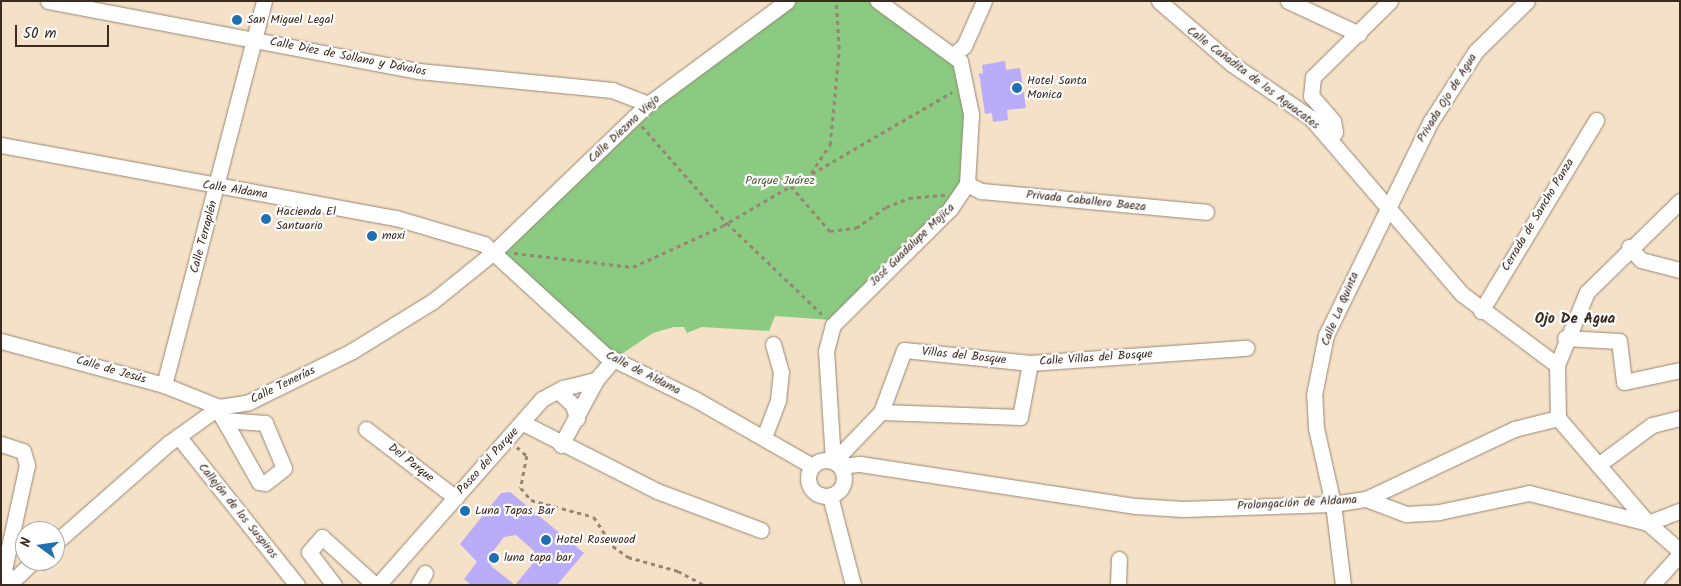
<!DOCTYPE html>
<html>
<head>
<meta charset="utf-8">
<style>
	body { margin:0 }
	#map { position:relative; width:1681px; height:586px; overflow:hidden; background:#f5e1c7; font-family:Kalam,sans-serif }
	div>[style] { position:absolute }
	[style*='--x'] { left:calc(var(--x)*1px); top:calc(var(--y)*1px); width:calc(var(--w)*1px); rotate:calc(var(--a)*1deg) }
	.green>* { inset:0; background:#8aca81 }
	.building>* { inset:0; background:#b9acf9 }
	.path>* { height:2.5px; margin-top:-1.25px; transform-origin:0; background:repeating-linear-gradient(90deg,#988672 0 4px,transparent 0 8px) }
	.roads { filter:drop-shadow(0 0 1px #988672) drop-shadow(0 0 1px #988672) }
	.minor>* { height:15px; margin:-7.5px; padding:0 7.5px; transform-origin:7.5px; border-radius:7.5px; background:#fff }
	.minor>.ring { margin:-7.5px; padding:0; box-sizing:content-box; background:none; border:15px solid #fff; border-radius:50% }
	.dots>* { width:14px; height:14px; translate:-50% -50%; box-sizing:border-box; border:2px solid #fff; border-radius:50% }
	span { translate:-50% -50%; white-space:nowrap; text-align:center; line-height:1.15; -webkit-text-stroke:4.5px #fff; paint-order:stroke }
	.poi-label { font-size:12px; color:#3b2a1e }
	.left { translate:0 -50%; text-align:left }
	.street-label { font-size:12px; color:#3b2a1e }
	.park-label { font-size:12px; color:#576241 }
	.quarter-label { font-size:15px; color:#3b2a1e; font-weight:700 }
	.frame { position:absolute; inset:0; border:2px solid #3b2a1e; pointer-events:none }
	.north { position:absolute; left:15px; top:521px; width:50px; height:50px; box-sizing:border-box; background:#fff; border:1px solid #b1aaa5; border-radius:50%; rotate:284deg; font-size:14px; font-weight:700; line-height:20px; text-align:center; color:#3b2a1e }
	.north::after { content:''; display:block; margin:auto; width:18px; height:22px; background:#1f6fb2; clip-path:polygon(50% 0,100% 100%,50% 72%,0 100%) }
	.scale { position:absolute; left:15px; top:25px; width:94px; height:22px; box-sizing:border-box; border:2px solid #3b2a1e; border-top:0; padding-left:6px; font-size:15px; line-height:18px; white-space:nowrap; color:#3b2a1e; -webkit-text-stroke:4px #fff; paint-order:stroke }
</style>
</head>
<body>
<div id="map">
	<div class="green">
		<i style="clip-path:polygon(794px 1px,870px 1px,957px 63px,967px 113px,960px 193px,831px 320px,775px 316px,769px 331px,702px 327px,687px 333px,684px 327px,674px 327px,653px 333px,617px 357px,504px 253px,648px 112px)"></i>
	</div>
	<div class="building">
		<i style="clip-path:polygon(1005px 61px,1006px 70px,1020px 68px,1026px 108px,1007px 110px,1008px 120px,993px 122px,992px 113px,985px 114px,979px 73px,983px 74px,982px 65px)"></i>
		<i style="clip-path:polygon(510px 492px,584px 553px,557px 585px,515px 585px,534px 562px,534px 551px,516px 535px,504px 537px,491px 554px,491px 566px,515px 585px,471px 585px,464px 579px,477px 562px,460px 544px,501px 493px)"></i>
	</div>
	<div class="path">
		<i style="--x:642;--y:126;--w:129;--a:48.8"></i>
		<i style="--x:727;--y:223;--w:136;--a:43.8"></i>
		<i style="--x:811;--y:173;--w:34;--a:-56"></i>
		<i style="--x:830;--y:145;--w:96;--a:-84.6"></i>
		<i style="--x:839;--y:49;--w:48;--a:-93.6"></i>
		<i style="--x:791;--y:186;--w:60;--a:49.1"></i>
		<i style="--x:830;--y:231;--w:26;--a:-7"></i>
		<i style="--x:856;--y:228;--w:37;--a:-35"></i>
		<i style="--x:886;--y:207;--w:25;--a:-21"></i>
		<i style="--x:909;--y:198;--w:36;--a:-5"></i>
		<i style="--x:514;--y:253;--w:120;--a:6.7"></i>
		<i style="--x:633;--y:267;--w:98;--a:-24.7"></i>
		<i style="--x:722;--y:226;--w:266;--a:-30.2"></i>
		<i style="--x:517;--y:447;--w:13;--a:42"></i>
		<i style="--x:527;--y:456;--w:33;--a:101"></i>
		<i style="--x:521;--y:488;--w:16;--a:50"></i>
		<i style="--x:531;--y:500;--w:65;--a:15.1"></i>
		<i style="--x:594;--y:517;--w:35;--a:57"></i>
		<i style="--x:613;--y:546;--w:19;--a:36"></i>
		<i style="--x:628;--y:557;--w:52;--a:15.6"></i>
		<i style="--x:678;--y:571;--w:30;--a:28"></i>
	</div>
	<div class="roads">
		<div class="minor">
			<i style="--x:48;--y:1;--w:378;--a:10.7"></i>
			<i style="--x:419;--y:71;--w:194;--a:5.6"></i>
			<i style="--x:612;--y:90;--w:39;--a:21"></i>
			<i style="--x:1159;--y:1;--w:96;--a:40.8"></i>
			<i style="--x:1232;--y:64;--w:96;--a:34.4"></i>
			<i style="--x:1311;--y:118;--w:232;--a:49.4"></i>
			<i style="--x:1462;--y:294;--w:119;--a:36.8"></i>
			<i style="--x:1288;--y:1;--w:78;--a:24.9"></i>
			<i style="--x:953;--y:55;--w:14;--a:-39"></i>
			<i style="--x:964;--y:46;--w:49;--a:-66"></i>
			<i style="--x:1331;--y:138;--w:7;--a:-56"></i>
			<i style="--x:1335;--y:132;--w:11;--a:-100"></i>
			<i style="--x:1333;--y:121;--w:33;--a:-131"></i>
			<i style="--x:1311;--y:96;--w:19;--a:-84"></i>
			<i style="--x:1313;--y:77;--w:108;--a:-44.6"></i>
			<i style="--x:1;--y:145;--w:402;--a:10.5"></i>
			<i style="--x:396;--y:218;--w:92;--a:16.5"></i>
			<i style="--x:484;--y:244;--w:164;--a:42.5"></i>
			<i style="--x:605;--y:355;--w:100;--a:26.1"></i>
			<i style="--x:695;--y:399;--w:135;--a:29.8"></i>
			<i style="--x:967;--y:184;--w:16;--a:27"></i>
			<i style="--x:981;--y:191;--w:226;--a:5.3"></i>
			<i style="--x:1629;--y:247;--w:18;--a:47"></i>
			<i style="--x:1641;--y:260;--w:40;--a:14.4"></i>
			<i style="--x:1481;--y:311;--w:223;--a:-58.9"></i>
			<i style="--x:1565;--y:338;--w:54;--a:3.2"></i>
			<i style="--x:1619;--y:341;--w:41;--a:83"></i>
			<i style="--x:1624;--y:382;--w:57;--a:-12.1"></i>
			<i style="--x:1;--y:341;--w:169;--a:15.1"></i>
			<i style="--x:164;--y:385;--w:59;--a:21.8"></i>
			<i style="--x:164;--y:385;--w:397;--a:-75.4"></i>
			<i style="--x:558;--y:391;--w:21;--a:43"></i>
			<i style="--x:573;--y:405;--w:14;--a:73"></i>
			<i style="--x:217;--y:409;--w:13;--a:58"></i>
			<i style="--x:224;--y:420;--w:71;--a:60.6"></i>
			<i style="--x:259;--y:482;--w:6;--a:9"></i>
			<i style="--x:265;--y:483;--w:24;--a:-38"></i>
			<i style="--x:284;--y:468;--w:49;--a:-112.9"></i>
			<i style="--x:265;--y:423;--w:41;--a:-175.8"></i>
			<i style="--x:881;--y:412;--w:139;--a:2.1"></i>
			<i style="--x:1020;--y:417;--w:55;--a:-79.5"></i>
			<i style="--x:1558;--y:418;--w:53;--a:-91.1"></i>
			<i style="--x:1557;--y:365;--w:79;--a:-67.7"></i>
			<i style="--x:1587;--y:292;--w:130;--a:-44.4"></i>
			<i style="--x:523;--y:423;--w:150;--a:26.9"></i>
			<i style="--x:657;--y:491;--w:111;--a:20.6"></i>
			<i style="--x:366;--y:429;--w:113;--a:37.5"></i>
			<i style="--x:178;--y:436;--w:191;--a:51.4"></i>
			<i style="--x:764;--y:437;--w:40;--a:-69"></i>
			<i style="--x:778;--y:400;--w:28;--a:-84"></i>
			<i style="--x:781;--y:372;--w:29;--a:-106"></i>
			<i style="--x:1;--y:444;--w:23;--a:18"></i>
			<i style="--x:23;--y:451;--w:15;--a:74"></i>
			<i style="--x:27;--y:465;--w:107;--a:102.4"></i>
			<i style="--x:4;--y:570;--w:17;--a:62"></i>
			<i style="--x:561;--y:445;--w:74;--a:-61.7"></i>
			<i class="ring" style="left:808px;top:460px;width:21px;height:21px"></i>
			<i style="--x:833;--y:461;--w:110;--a:-93.6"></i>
			<i style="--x:826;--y:351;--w:27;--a:-75"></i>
			<i style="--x:833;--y:325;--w:165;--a:-44.8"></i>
			<i style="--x:950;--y:209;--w:30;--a:-56"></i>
			<i style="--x:967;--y:184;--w:70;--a:-86.7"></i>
			<i style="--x:971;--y:114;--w:54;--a:-101.7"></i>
			<i style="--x:960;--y:61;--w:102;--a:-143.8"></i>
			<i style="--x:834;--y:461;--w:68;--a:-46.2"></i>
			<i style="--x:881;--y:412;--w:66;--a:-69.6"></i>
			<i style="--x:904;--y:350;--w:127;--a:5.9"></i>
			<i style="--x:1030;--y:363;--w:217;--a:-4"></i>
			<i style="--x:1598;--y:465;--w:67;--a:-36.5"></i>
			<i style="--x:1652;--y:425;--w:29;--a:-14"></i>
			<i style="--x:840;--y:466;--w:20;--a:-6"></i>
			<i style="--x:860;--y:464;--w:279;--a:8.7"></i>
			<i style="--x:1136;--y:506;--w:47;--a:3.7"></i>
			<i style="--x:1183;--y:509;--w:150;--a:-1.9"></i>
			<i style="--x:1333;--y:504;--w:33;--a:-9"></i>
			<i style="--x:1366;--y:499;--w:164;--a:-25.3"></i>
			<i style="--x:1514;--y:429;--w:45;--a:-14"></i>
			<i style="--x:1558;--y:418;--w:138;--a:49.4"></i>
			<i style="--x:1648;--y:523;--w:43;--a:41.2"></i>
			<i style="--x:830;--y:496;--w:92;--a:75.5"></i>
			<i style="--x:1366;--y:499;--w:43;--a:20.6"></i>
			<i style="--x:1406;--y:514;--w:33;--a:-3"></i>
			<i style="--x:1439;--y:512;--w:92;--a:-11.9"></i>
			<i style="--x:1529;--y:493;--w:123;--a:14.1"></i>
			<i style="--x:1648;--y:523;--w:34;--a:-21"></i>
			<i style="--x:55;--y:543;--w:152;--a:-41.3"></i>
			<i style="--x:169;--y:443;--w:62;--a:-35.8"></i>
			<i style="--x:219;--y:407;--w:30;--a:-9"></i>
			<i style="--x:249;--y:402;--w:115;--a:-26.3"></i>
			<i style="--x:352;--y:351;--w:95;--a:-31.7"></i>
			<i style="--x:433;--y:301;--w:80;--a:-38.9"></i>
			<i style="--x:495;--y:251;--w:212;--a:-43.9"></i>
			<i style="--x:648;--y:104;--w:173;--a:-36.5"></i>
			<i style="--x:8;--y:585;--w:35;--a:-43"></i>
			<i style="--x:334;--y:585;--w:41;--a:-127.1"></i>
			<i style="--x:309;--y:552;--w:20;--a:-49"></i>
			<i style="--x:322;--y:537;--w:72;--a:42.2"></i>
			<i style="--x:378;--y:585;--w:248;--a:-48.6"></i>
			<i style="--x:542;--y:399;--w:24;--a:-28"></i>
			<i style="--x:563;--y:388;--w:34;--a:-14"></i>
			<i style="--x:596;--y:380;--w:26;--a:-50"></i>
			<i style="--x:418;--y:585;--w:14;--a:-60"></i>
			<i style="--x:1118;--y:585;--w:26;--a:-88"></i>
			<i style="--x:1343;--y:585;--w:82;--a:-97"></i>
			<i style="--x:1333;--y:504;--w:78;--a:-102.6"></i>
			<i style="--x:1316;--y:428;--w:33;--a:-93"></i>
			<i style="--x:1314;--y:395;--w:61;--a:-78.7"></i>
			<i style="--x:1326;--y:335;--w:238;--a:-63.9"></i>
			<i style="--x:1431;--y:121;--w:83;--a:-57.3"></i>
			<i style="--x:1476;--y:51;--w:71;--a:-44.4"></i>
			<i style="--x:1652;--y:585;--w:42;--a:-47.9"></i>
		</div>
	</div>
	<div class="dots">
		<i style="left:237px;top:20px;background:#1f6fb2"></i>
		<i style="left:1017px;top:88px;background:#1f6fb2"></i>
		<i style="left:266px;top:219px;background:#1f6fb2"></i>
		<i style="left:372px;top:236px;background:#1f6fb2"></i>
		<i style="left:465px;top:511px;background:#1f6fb2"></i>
		<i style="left:546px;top:540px;background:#1f6fb2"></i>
		<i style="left:494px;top:558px;background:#1f6fb2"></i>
	</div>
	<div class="poi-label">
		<span class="left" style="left:247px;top:20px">San Miguel Legal</span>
		<span class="left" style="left:1027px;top:88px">Hotel Santa<br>Monica</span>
		<span class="left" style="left:276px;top:219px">Hacienda El<br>Santuario</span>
		<span class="left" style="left:382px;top:236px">moxi</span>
		<span class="left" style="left:475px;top:511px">Luna Tapas Bar</span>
		<span class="left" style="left:556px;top:540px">Hotel Rosewood</span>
		<span class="left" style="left:504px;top:558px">luna tapa bar</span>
	</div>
	<div class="street-label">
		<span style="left:348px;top:57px;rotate:11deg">Calle Diez de Sollano y Dávalos</span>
		<span style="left:1253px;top:78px;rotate:37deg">Calle Cañadita de los Aguacates</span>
		<span style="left:1447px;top:98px;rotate:-58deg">Privada Ojo de Agua</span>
		<span style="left:624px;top:129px;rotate:-43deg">Calle Diezmo Viejo</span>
		<span style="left:235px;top:190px;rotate:9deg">Calle Aldama</span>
		<span style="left:1086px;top:201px;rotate:6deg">Privada Caballero Baeza</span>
		<span style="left:1538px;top:215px;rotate:-59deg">Cerrada de Sancho Panza</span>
		<span style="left:204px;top:237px;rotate:-75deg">Calle Terraplén</span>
		<span style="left:912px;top:245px;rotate:-44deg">José Guadalupe Mojica</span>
		<span style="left:1340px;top:309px;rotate:-67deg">Calle La Quinta</span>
		<span style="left:964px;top:356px;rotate:6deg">Villas del Bosque</span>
		<span style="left:1096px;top:358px;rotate:-4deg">Calle Villas del Bosque</span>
		<span style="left:111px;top:370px;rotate:16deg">Calle de Jesús</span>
		<span style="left:643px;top:373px;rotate:27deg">Calle de Aldama</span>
		<span style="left:283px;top:385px;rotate:-26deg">Calle Tenerías</span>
		<span style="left:488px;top:461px;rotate:-48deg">Paseo del Parque</span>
		<span style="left:411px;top:463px;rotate:38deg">Del Parque</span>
		<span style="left:1297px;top:503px;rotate:-3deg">Prolongación de Aldama</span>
		<span style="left:238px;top:511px;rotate:51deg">Callejón de los Suspiros</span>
	</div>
	<div class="park-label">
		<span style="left:780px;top:181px">Parque Juárez</span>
	</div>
	<div class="quarter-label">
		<span style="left:1575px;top:320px">Ojo De Agua</span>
	</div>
	<div class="frame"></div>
	<div class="north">N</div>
	<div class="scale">50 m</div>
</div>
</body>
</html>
